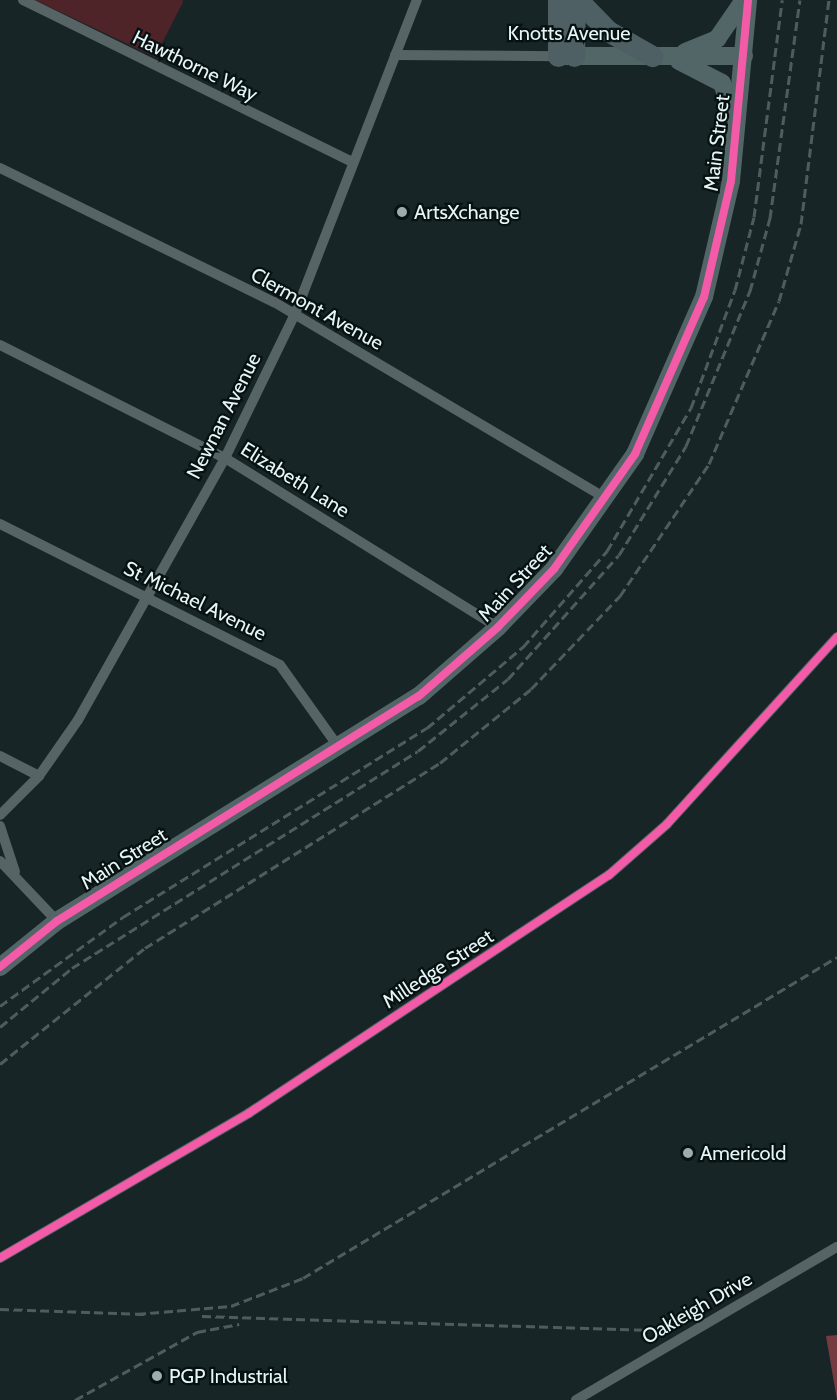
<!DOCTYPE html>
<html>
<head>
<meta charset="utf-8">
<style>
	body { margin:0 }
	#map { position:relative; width:837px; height:1400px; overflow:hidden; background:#172527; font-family:Cabin,sans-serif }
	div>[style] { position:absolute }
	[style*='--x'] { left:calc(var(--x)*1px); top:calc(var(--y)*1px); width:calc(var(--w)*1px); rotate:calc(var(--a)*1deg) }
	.green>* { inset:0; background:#4f2428 }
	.forest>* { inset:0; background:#753b40 }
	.minor>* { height:10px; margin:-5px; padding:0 5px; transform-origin:5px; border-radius:5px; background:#576465 }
	.primary>* { height:18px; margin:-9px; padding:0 9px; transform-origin:9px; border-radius:9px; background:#526567 }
	.motorway>* { height:21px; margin:-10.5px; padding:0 10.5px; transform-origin:10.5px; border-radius:10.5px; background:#4e6063 }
	.rail>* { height:3px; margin-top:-1.5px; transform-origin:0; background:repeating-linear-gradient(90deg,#4f5b5d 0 9px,transparent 0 13.5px) }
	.cycleway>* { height:8px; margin:-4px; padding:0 4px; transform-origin:4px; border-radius:4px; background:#f35aa7 }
	.dots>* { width:16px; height:16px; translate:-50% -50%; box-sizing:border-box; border:3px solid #071112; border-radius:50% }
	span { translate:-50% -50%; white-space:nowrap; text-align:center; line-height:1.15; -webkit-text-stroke:4.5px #071112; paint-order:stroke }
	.street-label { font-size:20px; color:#e6f5f6 }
	.poi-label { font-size:20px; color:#e6f5f6 }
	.left { translate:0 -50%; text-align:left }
</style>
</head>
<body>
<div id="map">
	<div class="green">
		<i style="clip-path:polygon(35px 0,182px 0,183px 2px,155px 57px)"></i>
	</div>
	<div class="forest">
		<i style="clip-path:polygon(837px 1335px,837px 1400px,826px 1336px)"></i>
	</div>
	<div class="minor">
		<i style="--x:23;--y:0;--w:367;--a:26.2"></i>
		<i style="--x:395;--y:55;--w:163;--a:0.4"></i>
		<i style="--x:0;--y:168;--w:305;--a:26.1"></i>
		<i style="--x:274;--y:302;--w:387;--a:30.6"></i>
		<i style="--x:0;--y:345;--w:252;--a:26.7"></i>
		<i style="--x:225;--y:458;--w:321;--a:31.8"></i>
		<i style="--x:0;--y:524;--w:313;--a:26.7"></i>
		<i style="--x:280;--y:665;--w:103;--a:54.5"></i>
		<i style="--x:0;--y:756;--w:44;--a:27.1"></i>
		<i style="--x:0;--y:815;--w:55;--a:-45"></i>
		<i style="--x:39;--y:776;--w:68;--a:-55.1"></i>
		<i style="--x:78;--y:720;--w:300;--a:-60.7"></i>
		<i style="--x:225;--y:458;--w:160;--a:-64.1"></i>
		<i style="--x:295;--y:314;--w:337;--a:-68.8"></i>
		<i style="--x:0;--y:826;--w:48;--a:71.9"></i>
		<i style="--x:0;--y:861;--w:83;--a:46.5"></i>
		<i style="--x:0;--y:1258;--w:288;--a:-30.2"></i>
		<i style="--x:249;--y:1113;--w:432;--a:-33.5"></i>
		<i style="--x:609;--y:875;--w:77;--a:-41.3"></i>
		<i style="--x:667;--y:824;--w:253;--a:-47.7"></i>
		<i style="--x:576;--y:1400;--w:303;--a:-30.4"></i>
	</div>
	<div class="primary">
		<i style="--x:685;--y:52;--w:35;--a:-22"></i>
		<i style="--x:717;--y:39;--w:47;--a:-55.3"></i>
		<i style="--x:559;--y:56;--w:185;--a:0"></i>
		<i style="--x:679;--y:61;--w:48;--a:27.1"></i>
		<i style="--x:722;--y:83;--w:34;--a:71"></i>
		<i style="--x:0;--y:967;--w:73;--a:-38.9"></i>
		<i style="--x:57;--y:921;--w:426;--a:-31.9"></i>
		<i style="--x:419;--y:696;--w:105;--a:-41.1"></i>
		<i style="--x:498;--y:627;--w:81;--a:-46"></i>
		<i style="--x:554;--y:569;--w:141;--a:-54.8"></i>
		<i style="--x:635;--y:454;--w:171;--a:-66.3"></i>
		<i style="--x:704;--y:297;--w:119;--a:-76.9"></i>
		<i style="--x:731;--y:181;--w:182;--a:-84.6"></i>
	</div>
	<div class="motorway">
		<i style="--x:578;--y:0;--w:43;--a:45.9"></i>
		<i style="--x:608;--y:31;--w:51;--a:29.6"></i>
		<i style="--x:558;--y:56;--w:56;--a:-90"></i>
		<i style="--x:574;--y:56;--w:56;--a:-89"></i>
	</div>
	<div class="rail">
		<i style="--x:0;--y:1006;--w:152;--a:-35.9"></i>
		<i style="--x:123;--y:917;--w:358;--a:-31.9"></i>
		<i style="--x:427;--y:728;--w:126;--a:-40.2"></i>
		<i style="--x:523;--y:647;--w:128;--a:-48.8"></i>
		<i style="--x:607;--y:551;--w:166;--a:-59.6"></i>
		<i style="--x:691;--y:408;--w:126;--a:-69.6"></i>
		<i style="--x:735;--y:290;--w:75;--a:-75.4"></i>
		<i style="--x:754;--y:217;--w:219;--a:-82.6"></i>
		<i style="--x:0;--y:1027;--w:93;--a:-39.3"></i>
		<i style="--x:72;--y:968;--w:408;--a:-32.1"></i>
		<i style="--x:418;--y:751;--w:115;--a:-38.7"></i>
		<i style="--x:508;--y:679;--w:166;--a:-48.2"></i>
		<i style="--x:619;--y:555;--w:128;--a:-58.4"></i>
		<i style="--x:686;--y:446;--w:168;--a:-67.6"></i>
		<i style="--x:750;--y:291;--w:76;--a:-74.7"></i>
		<i style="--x:770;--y:218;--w:220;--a:-82.2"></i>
		<i style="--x:0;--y:1064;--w:186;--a:-38.7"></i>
		<i style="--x:145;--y:948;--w:348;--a:-32.1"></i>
		<i style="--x:440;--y:763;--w:117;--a:-39.1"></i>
		<i style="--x:531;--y:689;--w:129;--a:-46.3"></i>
		<i style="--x:620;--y:596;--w:159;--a:-56"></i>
		<i style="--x:709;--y:464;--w:177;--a:-66.8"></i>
		<i style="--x:779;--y:301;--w:80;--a:-74.1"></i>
		<i style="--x:801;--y:224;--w:226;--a:-82.9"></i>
		<i style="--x:0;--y:1309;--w:145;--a:2"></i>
		<i style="--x:137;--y:1314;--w:94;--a:-4.9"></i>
		<i style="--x:231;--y:1306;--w:77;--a:-21.3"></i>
		<i style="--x:303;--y:1278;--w:623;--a:-31.01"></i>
		<i style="--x:202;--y:1316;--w:465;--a:1.8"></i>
		<i style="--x:75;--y:1400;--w:140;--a:-29.1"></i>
		<i style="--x:197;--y:1332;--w:43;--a:-10.8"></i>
	</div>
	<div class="cycleway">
		<i style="--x:0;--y:967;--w:73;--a:-38.9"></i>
		<i style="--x:57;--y:921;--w:426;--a:-31.9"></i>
		<i style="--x:419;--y:696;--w:105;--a:-41.1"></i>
		<i style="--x:498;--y:627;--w:81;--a:-46"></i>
		<i style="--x:554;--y:569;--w:141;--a:-54.8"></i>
		<i style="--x:635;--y:454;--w:171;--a:-66.3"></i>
		<i style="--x:704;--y:297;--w:119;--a:-76.9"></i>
		<i style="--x:731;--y:181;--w:182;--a:-84.6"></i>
		<i style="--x:0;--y:1258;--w:288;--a:-30.2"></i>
		<i style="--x:249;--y:1113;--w:432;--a:-33.5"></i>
		<i style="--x:609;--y:875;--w:77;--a:-41.3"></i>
		<i style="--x:667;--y:824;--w:253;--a:-47.7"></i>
	</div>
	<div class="dots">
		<i style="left:402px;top:212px;background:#9eacae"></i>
		<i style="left:688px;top:1153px;background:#9eacae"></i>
		<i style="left:157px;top:1376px;background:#9eacae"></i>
	</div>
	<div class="street-label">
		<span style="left:569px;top:33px">Knotts Avenue</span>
		<span style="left:195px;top:66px;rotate:26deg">Hawthorne Way</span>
		<span style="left:717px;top:143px;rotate:-83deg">Main Street</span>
		<span style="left:317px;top:309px;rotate:29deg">Clermont Avenue</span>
		<span style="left:224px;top:416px;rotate:-63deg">Newnan Avenue</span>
		<span style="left:295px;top:480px;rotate:32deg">Elizabeth Lane</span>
		<span style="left:515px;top:583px;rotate:-47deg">Main Street</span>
		<span style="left:195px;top:601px;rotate:26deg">St Michael Avenue</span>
		<span style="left:124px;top:859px;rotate:-32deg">Main Street</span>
		<span style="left:438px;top:969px;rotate:-33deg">Milledge Street</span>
		<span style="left:697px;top:1308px;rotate:-30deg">Oakleigh Drive</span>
	</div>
	<div class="poi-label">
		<span class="left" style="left:414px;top:212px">ArtsXchange</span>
		<span class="left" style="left:700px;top:1153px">Americold</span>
		<span class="left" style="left:169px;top:1376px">PGP Industrial</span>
	</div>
</div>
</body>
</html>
